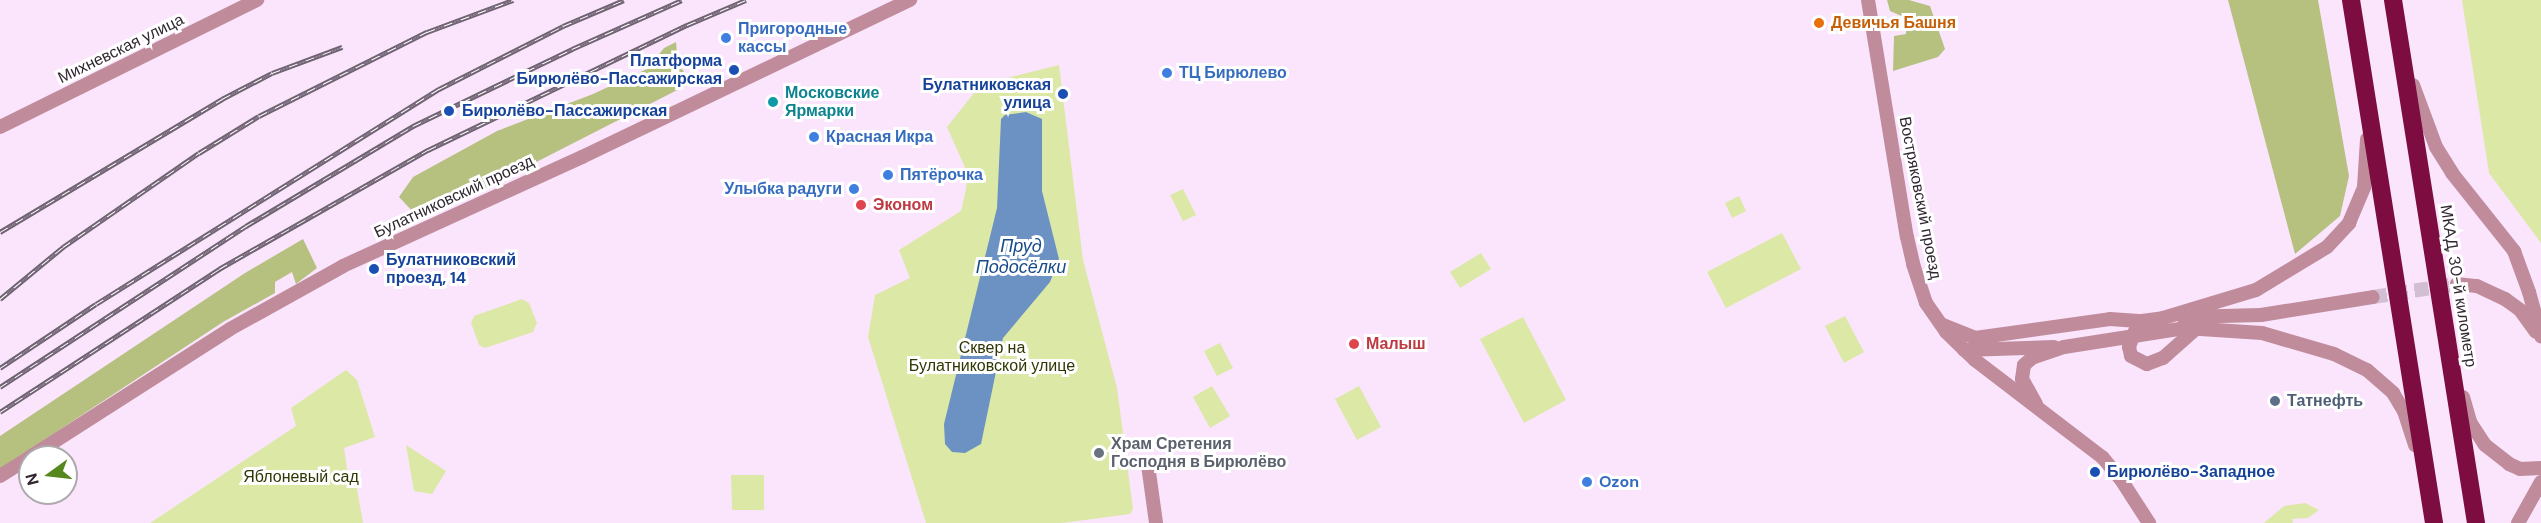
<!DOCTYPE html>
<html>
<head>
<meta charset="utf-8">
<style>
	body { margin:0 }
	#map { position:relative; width:2541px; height:523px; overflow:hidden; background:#fae5fd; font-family:"DM Sans",sans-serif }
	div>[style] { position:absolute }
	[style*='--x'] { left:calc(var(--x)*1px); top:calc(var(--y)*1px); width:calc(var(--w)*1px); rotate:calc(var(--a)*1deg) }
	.green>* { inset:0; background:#dce8a6 }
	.forest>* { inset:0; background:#b6c180 }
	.water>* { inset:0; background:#6c92c4 }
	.minor-tunnel>* { height:14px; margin-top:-7px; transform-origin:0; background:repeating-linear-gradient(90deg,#d2bfd4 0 14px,transparent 0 21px) }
	.minor>* { height:14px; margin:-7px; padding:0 7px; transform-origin:7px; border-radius:7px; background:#c08c9b }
	.highway>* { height:18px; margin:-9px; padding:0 9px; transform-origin:9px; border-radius:9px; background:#7d0d41 }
	.rail>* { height:5px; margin-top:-2.5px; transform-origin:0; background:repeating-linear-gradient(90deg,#fff 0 9px,#6f6271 0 18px); box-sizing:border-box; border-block:2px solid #6f6271 }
	.dots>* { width:16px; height:16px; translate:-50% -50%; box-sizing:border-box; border:3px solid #fff; border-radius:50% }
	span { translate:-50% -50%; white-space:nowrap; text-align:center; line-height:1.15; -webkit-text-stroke:6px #fff; paint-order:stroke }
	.food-label { font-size:16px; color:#c56008; font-weight:700 }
	.left { translate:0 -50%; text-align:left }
	.shop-label { font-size:16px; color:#366cbe; font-weight:700 }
	.right { translate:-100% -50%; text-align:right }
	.street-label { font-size:16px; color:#312732 }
	.transit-label { font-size:16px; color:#164399; font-weight:700 }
	.culture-label { font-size:16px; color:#0d838f; font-weight:700 }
	.health-label { font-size:16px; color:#be3a42; font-weight:700 }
	.park-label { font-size:16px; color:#313704 }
	.service-label { font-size:16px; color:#4e5e75; font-weight:700 }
	.worship-label { font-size:16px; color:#5b616d; font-weight:700 }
	.water-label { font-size:18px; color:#174b89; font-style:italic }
	.north { position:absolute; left:18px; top:445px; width:60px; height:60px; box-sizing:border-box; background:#fff; border:2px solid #ada9ad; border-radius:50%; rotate:255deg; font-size:16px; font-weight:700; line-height:24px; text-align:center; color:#312732 }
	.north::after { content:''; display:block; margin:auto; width:21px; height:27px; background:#55881e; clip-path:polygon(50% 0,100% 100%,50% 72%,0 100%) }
</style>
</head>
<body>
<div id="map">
	<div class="green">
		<i style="clip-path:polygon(2462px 0,2541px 0,2541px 243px,2489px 173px)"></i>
		<i style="clip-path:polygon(1059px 65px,1083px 260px,1117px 388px,1133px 509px,1130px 514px,1062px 523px,926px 523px,868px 337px,875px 295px,910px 278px,899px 250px,961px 211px,966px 189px,967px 172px,947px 127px,974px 93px,1007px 78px)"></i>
		<i style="clip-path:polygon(1183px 189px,1196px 215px,1183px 221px,1170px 195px)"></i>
		<i style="clip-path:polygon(1739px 196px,1746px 211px,1732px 218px,1725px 203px)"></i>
		<i style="clip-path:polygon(1782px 233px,1801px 269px,1726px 308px,1707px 272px)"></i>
		<i style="clip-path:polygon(1481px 253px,1491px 269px,1460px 288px,1450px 272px)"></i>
		<i style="clip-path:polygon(522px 299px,529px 303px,537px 323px,533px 332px,485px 348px,479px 345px,471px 323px,474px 316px)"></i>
		<i style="clip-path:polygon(1845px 316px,1864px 352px,1844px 363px,1825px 326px)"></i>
		<i style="clip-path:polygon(1523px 317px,1566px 400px,1524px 423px,1480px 339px)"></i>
		<i style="clip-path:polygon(1220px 343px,1233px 368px,1217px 376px,1204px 351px)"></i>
		<i style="clip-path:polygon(346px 370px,357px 380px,375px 437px,344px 448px,349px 483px,356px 483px,363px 523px,150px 523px,296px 426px,291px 408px)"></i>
		<i style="clip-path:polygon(1212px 386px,1230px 416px,1210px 428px,1193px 397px)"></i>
		<i style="clip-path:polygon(1359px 386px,1381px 427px,1357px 440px,1335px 399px)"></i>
		<i style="clip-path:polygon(406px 445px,446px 471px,432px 494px,414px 491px)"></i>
		<i style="clip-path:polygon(731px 475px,764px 475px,764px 510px,732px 510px)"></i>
		<i style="clip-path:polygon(2305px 503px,2319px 510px,2308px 518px,2292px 519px,2293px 523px,2264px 523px,2284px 506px)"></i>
	</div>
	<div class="forest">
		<i style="clip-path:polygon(1887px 0,1909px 0,1930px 6px,1945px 49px,1938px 57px,1893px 71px,1894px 36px,1906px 34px,1906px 18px,1890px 11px)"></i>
		<i style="clip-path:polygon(2228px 0,2318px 0,2349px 176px,2340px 216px,2295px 254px)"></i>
		<i style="clip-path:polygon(676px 42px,677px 53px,664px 58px,662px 65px,674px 65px,683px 70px,689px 84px,433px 215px,415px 214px,399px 197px,413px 177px,497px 131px,593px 94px,647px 69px,664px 48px)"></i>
		<i style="clip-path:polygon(303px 239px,317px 268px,296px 284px,292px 272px,275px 282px,275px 293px,223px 322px,0 469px,0 436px,245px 273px)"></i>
	</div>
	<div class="water">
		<i style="clip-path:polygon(1026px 112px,1042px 119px,1042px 191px,1059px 259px,1050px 282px,1003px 338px,981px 444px,965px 453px,952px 452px,945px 444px,944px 424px,997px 208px,1001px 119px,1005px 115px)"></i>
	</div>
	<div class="minor-tunnel">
		<i style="--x:2373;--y:297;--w:85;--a:-8.8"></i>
	</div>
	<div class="minor">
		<i style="--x:1868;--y:0;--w:240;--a:80.7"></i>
		<i style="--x:1907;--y:237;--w:28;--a:77"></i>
		<i style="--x:1913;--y:264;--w:41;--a:71.6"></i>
		<i style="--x:1926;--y:303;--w:35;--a:55"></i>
		<i style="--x:1946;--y:332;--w:40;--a:44"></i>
		<i style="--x:1975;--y:360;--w:161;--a:37.4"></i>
		<i style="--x:2103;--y:458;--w:26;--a:50"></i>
		<i style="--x:2120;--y:478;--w:54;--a:57.2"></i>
		<i style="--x:2413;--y:85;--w:66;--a:69.6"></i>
		<i style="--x:2436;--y:147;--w:31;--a:58"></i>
		<i style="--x:2452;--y:173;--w:100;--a:51.5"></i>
		<i style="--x:2514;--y:251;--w:44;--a:69.9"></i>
		<i style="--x:2529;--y:292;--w:46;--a:74.7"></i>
		<i style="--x:0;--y:127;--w:287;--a:-26.3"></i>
		<i style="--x:2457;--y:284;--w:20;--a:6"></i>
		<i style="--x:2477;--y:286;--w:31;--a:25"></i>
		<i style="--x:2505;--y:299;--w:19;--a:36"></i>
		<i style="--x:2520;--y:310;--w:27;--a:54"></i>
		<i style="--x:2183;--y:317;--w:78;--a:-1.5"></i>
		<i style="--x:2261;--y:315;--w:113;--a:-9.1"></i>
		<i style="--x:1943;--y:325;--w:35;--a:22"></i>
		<i style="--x:1975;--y:338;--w:136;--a:-8"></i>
		<i style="--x:2110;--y:319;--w:32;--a:4"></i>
		<i style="--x:2142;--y:321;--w:21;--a:-8"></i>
		<i style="--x:2163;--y:318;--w:97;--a:-16.8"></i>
		<i style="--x:2256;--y:290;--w:83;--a:-31.2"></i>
		<i style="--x:2327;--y:247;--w:33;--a:-47"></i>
		<i style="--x:2349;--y:223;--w:39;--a:-67"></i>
		<i style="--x:2364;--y:187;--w:48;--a:-86.4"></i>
		<i style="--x:2135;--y:331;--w:17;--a:111"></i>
		<i style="--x:2129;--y:347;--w:9;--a:77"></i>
		<i style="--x:2131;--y:356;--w:18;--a:27"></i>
		<i style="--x:2147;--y:364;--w:17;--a:-21"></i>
		<i style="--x:2163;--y:358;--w:47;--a:-41.5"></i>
		<i style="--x:1964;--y:350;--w:90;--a:-1.9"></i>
		<i style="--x:2463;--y:397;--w:26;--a:74"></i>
		<i style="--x:2470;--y:422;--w:27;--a:57"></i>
		<i style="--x:2485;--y:445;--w:31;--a:38"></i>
		<i style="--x:2509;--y:464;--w:12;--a:24"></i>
		<i style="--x:2520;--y:469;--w:21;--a:-3"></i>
		<i style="--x:2036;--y:404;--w:29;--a:-119"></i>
		<i style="--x:2022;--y:379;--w:14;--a:-82"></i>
		<i style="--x:2024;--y:365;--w:11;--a:-41"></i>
		<i style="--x:2032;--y:358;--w:34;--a:-19"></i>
		<i style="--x:2064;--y:347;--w:122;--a:-8.9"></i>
		<i style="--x:2185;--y:328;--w:77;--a:3.7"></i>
		<i style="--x:2262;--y:333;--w:75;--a:16.3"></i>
		<i style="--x:2334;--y:354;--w:37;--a:26"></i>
		<i style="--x:2367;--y:370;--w:35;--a:41"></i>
		<i style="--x:2393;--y:393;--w:21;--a:59"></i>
		<i style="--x:2404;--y:411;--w:36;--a:72"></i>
		<i style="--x:30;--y:457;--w:237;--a:-32.6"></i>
		<i style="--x:230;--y:329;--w:129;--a:-29.1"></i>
		<i style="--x:343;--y:266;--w:263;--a:-24.5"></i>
		<i style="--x:582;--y:157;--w:364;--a:-25.6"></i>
		<i style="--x:1148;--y:465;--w:59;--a:82.1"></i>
		<i style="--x:0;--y:476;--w:36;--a:-32"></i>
		<i style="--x:2518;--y:523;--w:47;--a:-60.7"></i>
	</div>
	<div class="highway">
		<i style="--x:2351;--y:0;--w:530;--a:80.98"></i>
		<i style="--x:2393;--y:0;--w:530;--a:80.98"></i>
	</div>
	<div class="rail">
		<i style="--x:0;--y:232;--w:259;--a:-30.9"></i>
		<i style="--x:222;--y:99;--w:56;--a:-27.5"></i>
		<i style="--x:272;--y:73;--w:75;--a:-20.4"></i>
		<i style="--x:0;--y:299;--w:82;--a:-39.5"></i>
		<i style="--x:63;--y:247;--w:165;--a:-34.7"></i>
		<i style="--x:199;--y:153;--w:70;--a:-31.7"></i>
		<i style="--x:259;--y:116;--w:188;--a:-26.6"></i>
		<i style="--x:427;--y:32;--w:92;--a:-20.4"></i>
		<i style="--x:0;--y:368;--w:115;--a:-33.7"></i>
		<i style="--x:96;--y:304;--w:405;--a:-32.1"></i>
		<i style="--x:439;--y:89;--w:139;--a:-26.9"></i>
		<i style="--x:563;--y:26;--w:66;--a:-23.1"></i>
		<i style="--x:0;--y:387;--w:294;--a:-33.2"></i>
		<i style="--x:246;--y:226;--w:195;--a:-30.9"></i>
		<i style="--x:413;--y:126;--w:177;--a:-25.8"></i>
		<i style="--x:572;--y:49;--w:120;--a:-24"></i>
		<i style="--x:0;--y:412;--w:262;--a:-33.1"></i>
		<i style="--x:219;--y:269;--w:241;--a:-29.7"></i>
		<i style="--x:428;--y:150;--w:288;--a:-25.8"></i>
		<i style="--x:687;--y:25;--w:64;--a:-23"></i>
	</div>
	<div class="dots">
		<i style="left:1819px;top:23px;background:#e8710a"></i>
		<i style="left:726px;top:38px;background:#3f7fe0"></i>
		<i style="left:734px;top:70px;background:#1a4fb4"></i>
		<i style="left:1167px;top:73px;background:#3f7fe0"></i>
		<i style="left:1063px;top:94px;background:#1a4fb4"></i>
		<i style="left:773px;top:102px;background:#0f9aa8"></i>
		<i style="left:449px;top:111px;background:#1a4fb4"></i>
		<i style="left:814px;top:137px;background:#3f7fe0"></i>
		<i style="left:888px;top:175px;background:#3f7fe0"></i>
		<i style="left:854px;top:189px;background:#3f7fe0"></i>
		<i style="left:861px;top:205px;background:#e0444e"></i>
		<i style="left:374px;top:269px;background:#1a4fb4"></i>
		<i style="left:1354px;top:344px;background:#e0444e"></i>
		<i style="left:2275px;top:401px;background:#5c6f8a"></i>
		<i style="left:1099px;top:453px;background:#6b7280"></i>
		<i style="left:2095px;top:472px;background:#1a4fb4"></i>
		<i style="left:1587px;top:482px;background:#3f7fe0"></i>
	</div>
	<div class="food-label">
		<span class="left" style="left:1831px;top:23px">Девичья Башня</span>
	</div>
	<div class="shop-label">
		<span class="left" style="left:738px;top:38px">Пригородные<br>кассы</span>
		<span class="left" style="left:1179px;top:73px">ТЦ Бирюлево</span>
		<span class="left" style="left:826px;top:137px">Красная Икра</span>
		<span class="left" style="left:900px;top:175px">Пятёрочка</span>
		<span class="right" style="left:842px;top:189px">Улыбка радуги</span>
		<span class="left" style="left:1599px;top:482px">Ozon</span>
	</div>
	<div class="street-label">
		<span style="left:121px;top:49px;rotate:-26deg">Михневская улица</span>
		<span style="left:454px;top:197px;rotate:-25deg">Булатниковский проезд</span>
		<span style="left:1920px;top:198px;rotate:79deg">Востряковский проезд</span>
		<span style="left:2458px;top:286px;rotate:81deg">МКАД, 30-й километр</span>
	</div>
	<div class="transit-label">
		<span class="right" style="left:722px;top:70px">Платформа<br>Бирюлёво-Пассажирская</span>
		<span class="right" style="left:1051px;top:94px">Булатниковская<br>улица</span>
		<span class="left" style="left:462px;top:111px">Бирюлёво-Пассажирская</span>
		<span class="left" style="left:386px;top:269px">Булатниковский<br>проезд, 14</span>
		<span class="left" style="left:2107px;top:472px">Бирюлёво-Западное</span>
	</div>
	<div class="culture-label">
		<span class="left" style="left:785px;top:102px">Московские<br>Ярмарки</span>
	</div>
	<div class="health-label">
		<span class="left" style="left:873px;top:205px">Эконом</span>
		<span class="left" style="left:1366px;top:344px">Малыш</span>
	</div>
	<div class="park-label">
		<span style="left:992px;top:357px">Сквер на<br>Булатниковской улице</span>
		<span style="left:301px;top:477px">Яблоневый сад</span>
	</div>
	<div class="service-label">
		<span class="left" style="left:2287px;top:401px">Татнефть</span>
	</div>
	<div class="worship-label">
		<span class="left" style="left:1111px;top:453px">Храм Сретения<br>Господня в Бирюлёво</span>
	</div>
	<div class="water-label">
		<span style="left:1021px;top:257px">Пруд<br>Подосёлки</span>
	</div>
	<div class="north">N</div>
</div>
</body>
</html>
